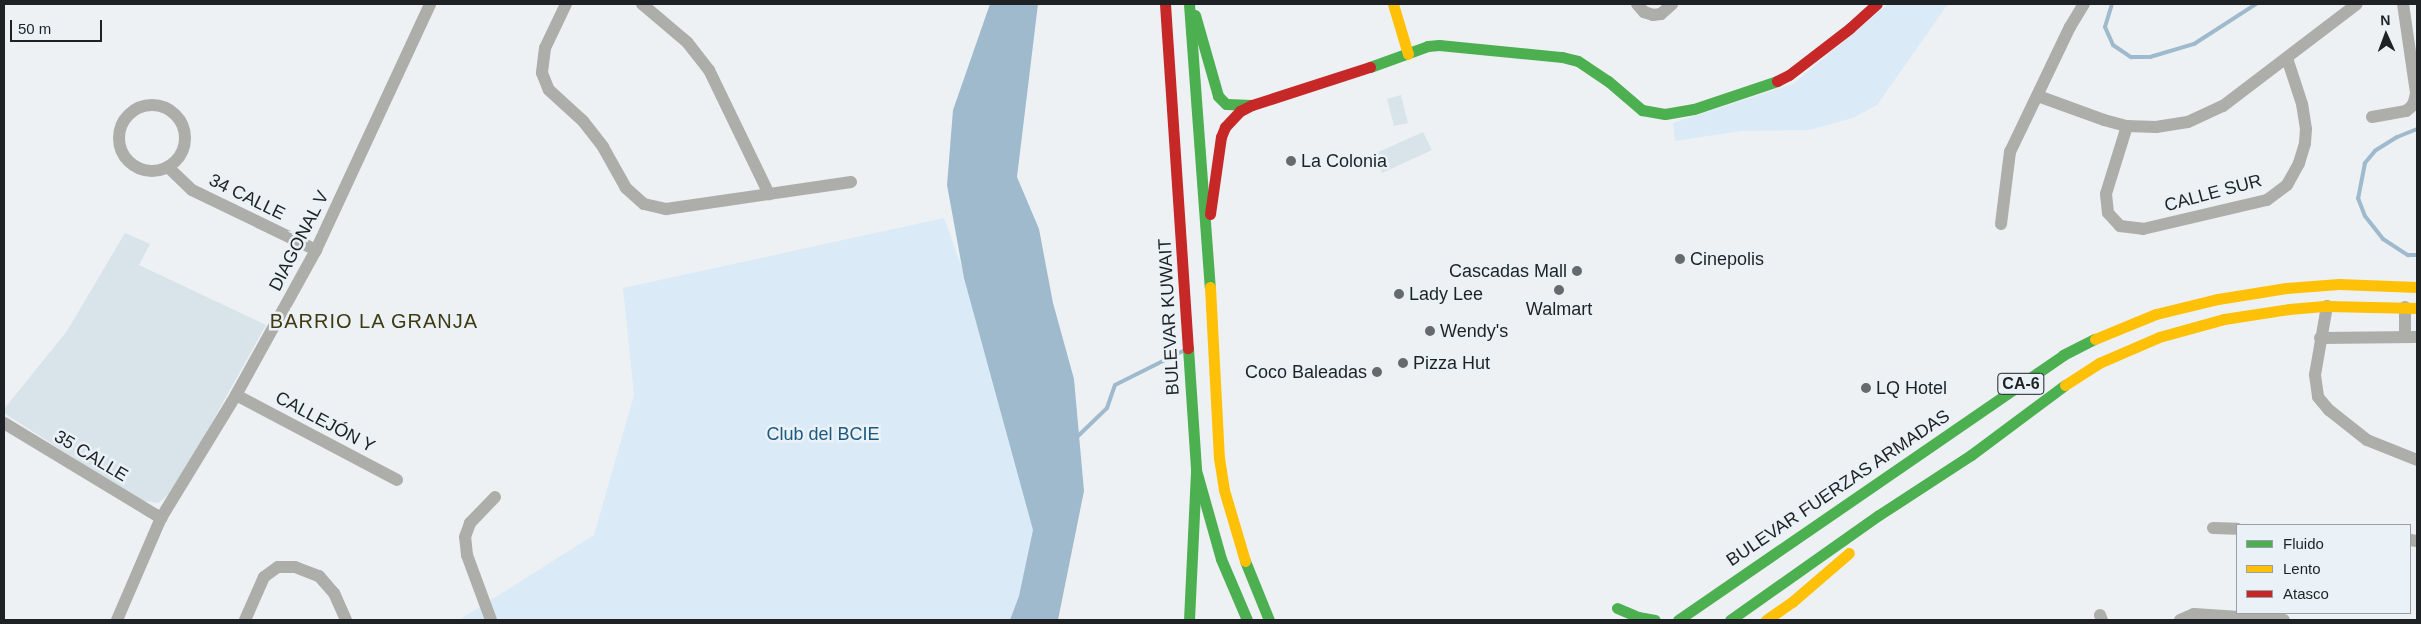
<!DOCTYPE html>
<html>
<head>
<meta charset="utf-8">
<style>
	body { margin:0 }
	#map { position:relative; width:2421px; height:624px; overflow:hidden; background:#edf1f4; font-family:Arial,sans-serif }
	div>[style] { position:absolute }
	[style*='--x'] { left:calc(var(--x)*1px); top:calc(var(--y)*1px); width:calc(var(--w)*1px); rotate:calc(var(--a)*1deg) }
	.built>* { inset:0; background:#d9e4ea }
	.green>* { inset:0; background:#daeaf6 }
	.water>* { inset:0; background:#9fbacd }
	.stream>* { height:4px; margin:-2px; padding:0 2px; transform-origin:2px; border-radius:2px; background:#9fbacd }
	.street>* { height:12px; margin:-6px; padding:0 6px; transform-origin:6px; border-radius:6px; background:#adada9 }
	.street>.ring { margin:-6px; padding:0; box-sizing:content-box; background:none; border:12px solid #adada9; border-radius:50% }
	.fast>* { height:11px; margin:-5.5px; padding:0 5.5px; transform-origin:5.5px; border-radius:5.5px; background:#4caf50 }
	.slow>* { height:11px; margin:-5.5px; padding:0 5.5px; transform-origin:5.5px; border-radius:5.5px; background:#ffc107 }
	.jam>* { height:11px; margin:-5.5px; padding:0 5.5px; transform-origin:5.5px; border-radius:5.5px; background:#c62828 }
	.dots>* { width:14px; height:14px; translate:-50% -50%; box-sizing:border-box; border:2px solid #eaf2f7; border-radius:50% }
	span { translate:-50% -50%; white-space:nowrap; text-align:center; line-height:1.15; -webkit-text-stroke:5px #eaf2f7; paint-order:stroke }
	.shield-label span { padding:1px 4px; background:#eaf2f7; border:1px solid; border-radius:4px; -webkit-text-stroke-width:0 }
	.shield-label { font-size:16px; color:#1f2224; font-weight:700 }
	.poi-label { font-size:18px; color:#1f2224 }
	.left { translate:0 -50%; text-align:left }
	.right { translate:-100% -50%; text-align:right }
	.street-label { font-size:18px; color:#1f2224 }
	.park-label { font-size:18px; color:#1d597e }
	.quarter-label { font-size:20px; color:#41390f; letter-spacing:1px }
	.frame { position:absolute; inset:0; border:5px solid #1f2224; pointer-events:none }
	.legend { position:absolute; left:2236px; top:524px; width:175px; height:90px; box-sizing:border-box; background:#eaf2f7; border:1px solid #999fa3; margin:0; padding:6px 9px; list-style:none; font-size:15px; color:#1f2224 }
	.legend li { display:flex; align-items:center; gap:10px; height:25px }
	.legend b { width:25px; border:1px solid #999fa3 }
	.north { position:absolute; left:2361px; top:10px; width:50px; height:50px; -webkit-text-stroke:4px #eaf2f7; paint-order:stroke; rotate:358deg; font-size:14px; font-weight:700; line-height:20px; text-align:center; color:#1f2224 }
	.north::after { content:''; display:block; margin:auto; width:18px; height:22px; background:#1f2224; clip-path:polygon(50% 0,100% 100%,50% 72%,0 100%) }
	.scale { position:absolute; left:10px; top:20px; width:92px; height:22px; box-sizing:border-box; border:2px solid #1f2224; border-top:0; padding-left:6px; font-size:15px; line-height:18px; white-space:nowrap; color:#1f2224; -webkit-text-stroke:4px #eaf2f7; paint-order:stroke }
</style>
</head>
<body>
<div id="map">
	<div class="built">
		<i style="clip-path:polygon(1401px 95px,1408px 123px,1394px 126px,1387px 99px)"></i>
		<i style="clip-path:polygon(1423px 132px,1432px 150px,1382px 173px,1374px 154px)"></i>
		<i style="clip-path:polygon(125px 233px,150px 244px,139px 265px,266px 325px,202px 440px,168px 495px,158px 503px,139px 500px,4px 413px,4px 409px,67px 331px)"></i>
	</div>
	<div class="green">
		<i style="clip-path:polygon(1888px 4px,1948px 4px,1877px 105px,1853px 118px,1809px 130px,1741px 131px,1675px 141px,1673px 123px,1793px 84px)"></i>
		<i style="clip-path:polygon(944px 218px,1018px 425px,1036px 504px,1033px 620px,459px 620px,594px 535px,634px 395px,623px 288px)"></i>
	</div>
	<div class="water">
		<i style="clip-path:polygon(990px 4px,1038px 4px,1017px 177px,1039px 229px,1053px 303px,1074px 379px,1084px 491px,1058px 620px,1010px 620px,1019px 596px,1033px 530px,964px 278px,947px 185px,953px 110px)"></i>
	</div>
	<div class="stream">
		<i style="--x:2112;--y:4;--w:24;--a:107"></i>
		<i style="--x:2105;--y:27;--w:20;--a:66"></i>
		<i style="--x:2113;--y:45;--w:22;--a:34"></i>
		<i style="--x:2131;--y:57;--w:19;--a:0"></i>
		<i style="--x:2150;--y:57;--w:46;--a:-16.5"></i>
		<i style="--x:2194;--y:44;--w:74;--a:-32.8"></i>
		<i style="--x:2417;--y:129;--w:22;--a:158"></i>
		<i style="--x:2397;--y:137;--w:26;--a:148"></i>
		<i style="--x:2375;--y:151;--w:16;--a:130"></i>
		<i style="--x:2365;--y:163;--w:36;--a:101"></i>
		<i style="--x:2358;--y:198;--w:19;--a:69"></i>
		<i style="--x:2365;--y:216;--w:29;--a:52"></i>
		<i style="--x:2383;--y:239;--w:30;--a:33"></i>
		<i style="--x:2408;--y:255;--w:9;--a:0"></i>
		<i style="--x:1076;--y:438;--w:43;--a:-44.1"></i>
		<i style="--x:1107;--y:408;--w:24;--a:-71"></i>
		<i style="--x:1115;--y:385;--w:76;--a:-26.6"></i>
	</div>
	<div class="street">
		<i style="--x:566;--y:4;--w:49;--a:115.5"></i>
		<i style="--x:545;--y:48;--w:25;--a:97"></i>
		<i style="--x:542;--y:73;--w:18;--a:68"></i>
		<i style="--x:549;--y:90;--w:46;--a:42.4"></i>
		<i style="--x:583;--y:121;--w:33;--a:52"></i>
		<i style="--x:603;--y:147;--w:47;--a:60.7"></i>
		<i style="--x:626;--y:188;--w:24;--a:42"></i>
		<i style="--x:644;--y:204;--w:23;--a:13"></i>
		<i style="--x:666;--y:209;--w:187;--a:-8.3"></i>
		<i style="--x:642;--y:4;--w:59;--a:40.2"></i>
		<i style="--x:687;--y:42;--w:36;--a:52"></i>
		<i style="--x:709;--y:70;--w:138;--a:64.2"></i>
		<i style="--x:1637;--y:4;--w:11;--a:49"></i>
		<i style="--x:1644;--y:12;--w:9;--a:18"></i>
		<i style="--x:1653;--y:15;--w:8;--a:-7"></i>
		<i style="--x:1661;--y:14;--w:15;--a:-42"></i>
		<i style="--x:2038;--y:96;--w:70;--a:20"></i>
		<i style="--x:2104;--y:120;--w:24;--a:15"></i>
		<i style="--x:2127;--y:126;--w:29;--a:2"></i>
		<i style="--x:2156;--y:127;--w:32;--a:-9"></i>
		<i style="--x:2188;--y:122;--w:38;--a:-25"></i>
		<i style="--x:2223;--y:106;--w:168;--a:-37.3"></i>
		<i class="ring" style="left:119px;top:105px;width:54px;height:54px"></i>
		<i style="--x:2372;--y:117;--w:35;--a:-10"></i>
		<i style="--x:2406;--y:111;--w:6;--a:-39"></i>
		<i style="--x:2411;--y:107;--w:6;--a:-59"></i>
		<i style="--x:2414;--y:102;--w:9;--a:-77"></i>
		<i style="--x:2416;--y:93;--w:90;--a:-98.3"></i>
		<i style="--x:2127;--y:126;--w:71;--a:107.2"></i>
		<i style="--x:2106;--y:194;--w:19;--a:84"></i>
		<i style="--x:2108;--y:213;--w:18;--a:47"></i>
		<i style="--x:2120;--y:226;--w:23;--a:7"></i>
		<i style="--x:2143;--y:229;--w:127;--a:-13.2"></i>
		<i style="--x:2267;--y:200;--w:25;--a:-37"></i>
		<i style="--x:2287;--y:185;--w:25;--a:-61"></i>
		<i style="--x:2299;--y:163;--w:21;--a:-73"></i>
		<i style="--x:2305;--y:143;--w:14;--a:-86"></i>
		<i style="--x:2306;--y:129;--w:25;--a:-99"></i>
		<i style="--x:2302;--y:104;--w:48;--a:-108.1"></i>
		<i style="--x:168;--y:167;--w:33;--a:44"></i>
		<i style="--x:192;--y:190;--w:138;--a:25.8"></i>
		<i style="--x:2001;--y:224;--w:73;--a:-82.9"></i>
		<i style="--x:2010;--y:152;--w:139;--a:-64.4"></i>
		<i style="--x:2070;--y:27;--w:27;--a:-59"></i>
		<i style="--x:2327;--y:306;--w:70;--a:99.9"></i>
		<i style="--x:2315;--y:375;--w:22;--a:82"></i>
		<i style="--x:2318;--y:397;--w:17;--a:50"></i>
		<i style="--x:2329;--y:410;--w:48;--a:38.3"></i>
		<i style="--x:2367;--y:440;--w:54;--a:21.8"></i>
		<i style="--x:2405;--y:307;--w:30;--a:90"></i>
		<i style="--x:2320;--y:338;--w:97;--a:-0.6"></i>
		<i style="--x:236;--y:395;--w:182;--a:27.8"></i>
		<i style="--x:4;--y:423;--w:184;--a:31.2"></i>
		<i style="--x:2213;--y:528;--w:24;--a:2"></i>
		<i style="--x:2410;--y:540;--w:7;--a:8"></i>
		<i style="--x:2100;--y:615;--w:5;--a:68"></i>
		<i style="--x:117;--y:620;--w:111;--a:-66.7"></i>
		<i style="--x:161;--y:518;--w:144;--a:-58.6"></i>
		<i style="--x:236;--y:395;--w:166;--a:-61.1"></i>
		<i style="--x:316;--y:250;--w:271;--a:-65.1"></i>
		<i style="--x:245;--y:620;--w:47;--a:-66.2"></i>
		<i style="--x:264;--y:577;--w:17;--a:-36"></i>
		<i style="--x:278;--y:567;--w:17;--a:0"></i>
		<i style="--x:295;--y:567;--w:26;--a:21"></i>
		<i style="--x:319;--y:576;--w:23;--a:49"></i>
		<i style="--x:334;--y:593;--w:30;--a:66"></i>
		<i style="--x:491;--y:620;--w:69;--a:-110.3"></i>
		<i style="--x:467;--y:555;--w:18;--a:-96"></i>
		<i style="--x:465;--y:537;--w:15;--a:-70"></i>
		<i style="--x:470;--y:523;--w:36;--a:-46"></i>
		<i style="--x:2180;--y:620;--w:15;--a:-23"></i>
		<i style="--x:2194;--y:614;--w:90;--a:3.8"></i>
	</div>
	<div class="fast">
		<i style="--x:1189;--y:4;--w:284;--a:85.8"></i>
		<i style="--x:1195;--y:15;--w:84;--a:74.1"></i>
		<i style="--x:1218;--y:96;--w:11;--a:45"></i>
		<i style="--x:1226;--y:104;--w:26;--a:2"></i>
		<i style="--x:1370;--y:67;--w:62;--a:-19.9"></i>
		<i style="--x:1428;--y:46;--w:11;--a:-5"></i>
		<i style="--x:1439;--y:45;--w:124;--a:5.6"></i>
		<i style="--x:1562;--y:57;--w:16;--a:14"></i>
		<i style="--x:1578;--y:61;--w:36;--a:34"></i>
		<i style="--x:1608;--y:81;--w:45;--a:40.5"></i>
		<i style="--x:1642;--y:110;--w:23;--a:10"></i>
		<i style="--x:1665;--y:114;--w:29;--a:-10"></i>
		<i style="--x:1694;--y:109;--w:88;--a:-18.6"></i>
		<i style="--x:1188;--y:348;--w:122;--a:86.2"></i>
		<i style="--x:1196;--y:470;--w:92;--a:74.3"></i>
		<i style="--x:1221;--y:559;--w:66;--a:66.9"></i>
		<i style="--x:1245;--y:561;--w:64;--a:67.9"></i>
		<i style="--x:1617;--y:608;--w:23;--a:23"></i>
		<i style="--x:1638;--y:617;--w:17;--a:10"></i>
		<i style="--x:1189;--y:620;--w:150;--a:-87.3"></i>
		<i style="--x:1678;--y:620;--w:467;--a:-34.5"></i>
		<i style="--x:2063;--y:355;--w:36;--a:-27"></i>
		<i style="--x:1730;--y:620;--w:182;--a:-35.2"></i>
		<i style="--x:1879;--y:515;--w:110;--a:-33.1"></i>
		<i style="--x:1971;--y:455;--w:117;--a:-36.7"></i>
	</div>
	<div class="slow">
		<i style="--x:1393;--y:4;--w:52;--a:73.3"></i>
		<i style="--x:1210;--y:287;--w:171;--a:87"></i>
		<i style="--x:1219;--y:458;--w:32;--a:81"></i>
		<i style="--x:1224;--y:490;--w:74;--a:73.5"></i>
		<i style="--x:2095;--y:339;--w:66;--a:-22.3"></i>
		<i style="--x:2156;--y:314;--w:64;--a:-13.6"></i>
		<i style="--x:2218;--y:299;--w:69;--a:-9.2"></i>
		<i style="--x:2286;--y:288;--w:53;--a:-4.3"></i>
		<i style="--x:2339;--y:284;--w:78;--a:2.2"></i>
		<i style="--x:2065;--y:385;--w:40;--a:-32.9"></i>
		<i style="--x:2099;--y:363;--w:65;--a:-23.4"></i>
		<i style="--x:2159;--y:337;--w:67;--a:-15.5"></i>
		<i style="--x:2224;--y:319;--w:66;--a:-8.7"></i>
		<i style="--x:2289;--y:309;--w:38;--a:-5"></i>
		<i style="--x:2327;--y:306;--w:90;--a:1.3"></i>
		<i style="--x:1766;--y:620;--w:32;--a:-35"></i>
		<i style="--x:1792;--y:602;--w:75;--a:-40.7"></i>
	</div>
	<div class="jam">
		<i style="--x:1165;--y:4;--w:345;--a:86.2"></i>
		<i style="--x:1777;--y:81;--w:13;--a:-27"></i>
		<i style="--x:1789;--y:75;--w:77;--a:-37.6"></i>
		<i style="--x:1850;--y:28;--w:36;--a:-42"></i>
		<i style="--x:1210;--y:214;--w:78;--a:-81.9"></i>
		<i style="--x:1221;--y:137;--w:11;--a:-68"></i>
		<i style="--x:1225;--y:127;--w:22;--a:-47"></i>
		<i style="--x:1240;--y:111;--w:13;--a:-27"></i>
		<i style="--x:1252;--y:105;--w:124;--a:-17.9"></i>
	</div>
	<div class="dots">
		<i style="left:1291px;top:161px;background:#676a6d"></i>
		<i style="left:1680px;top:259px;background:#676a6d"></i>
		<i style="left:1577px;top:271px;background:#676a6d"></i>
		<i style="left:1559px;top:290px;background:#676a6d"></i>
		<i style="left:1399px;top:294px;background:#676a6d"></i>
		<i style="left:1430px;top:331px;background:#676a6d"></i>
		<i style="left:1403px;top:363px;background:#676a6d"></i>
		<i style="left:1377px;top:372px;background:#676a6d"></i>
		<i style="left:1866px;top:388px;background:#676a6d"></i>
	</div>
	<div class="shield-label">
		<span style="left:2021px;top:384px">CA-6</span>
	</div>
	<div class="poi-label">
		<span class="left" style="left:1301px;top:161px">La Colonia</span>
		<span class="left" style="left:1690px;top:259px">Cinepolis</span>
		<span class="right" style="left:1567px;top:271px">Cascadas Mall</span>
		<span class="left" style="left:1409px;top:294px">Lady Lee</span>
		<span style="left:1559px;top:309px">Walmart</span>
		<span class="left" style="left:1440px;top:331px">Wendy's</span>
		<span class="left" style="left:1413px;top:363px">Pizza Hut</span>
		<span class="right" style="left:1367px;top:372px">Coco Baleadas</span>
		<span class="left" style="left:1876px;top:388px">LQ Hotel</span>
	</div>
	<div class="street-label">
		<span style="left:2213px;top:193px;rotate:-15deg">CALLE SUR</span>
		<span style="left:247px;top:197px;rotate:26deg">34 CALLE</span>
		<span style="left:299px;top:241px;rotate:-63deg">DIAGONAL V</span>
		<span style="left:1169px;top:317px;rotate:-93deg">BULEVAR KUWAIT</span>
		<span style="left:325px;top:422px;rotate:28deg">CALLEJÓN Y</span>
		<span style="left:91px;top:456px;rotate:31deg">35 CALLE</span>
		<span style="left:1838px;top:488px;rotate:-34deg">BULEVAR FUERZAS ARMADAS</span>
	</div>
	<div class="park-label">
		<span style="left:823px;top:434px">Club del BCIE</span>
	</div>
	<div class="quarter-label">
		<span style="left:374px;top:321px">BARRIO LA GRANJA</span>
	</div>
	<div class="frame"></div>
	<ul class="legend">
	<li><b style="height:6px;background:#4caf50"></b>Fluido</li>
	<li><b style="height:6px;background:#ffc107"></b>Lento</li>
	<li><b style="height:6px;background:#c62828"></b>Atasco</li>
	</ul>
	<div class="north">N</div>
	<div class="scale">50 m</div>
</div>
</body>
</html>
